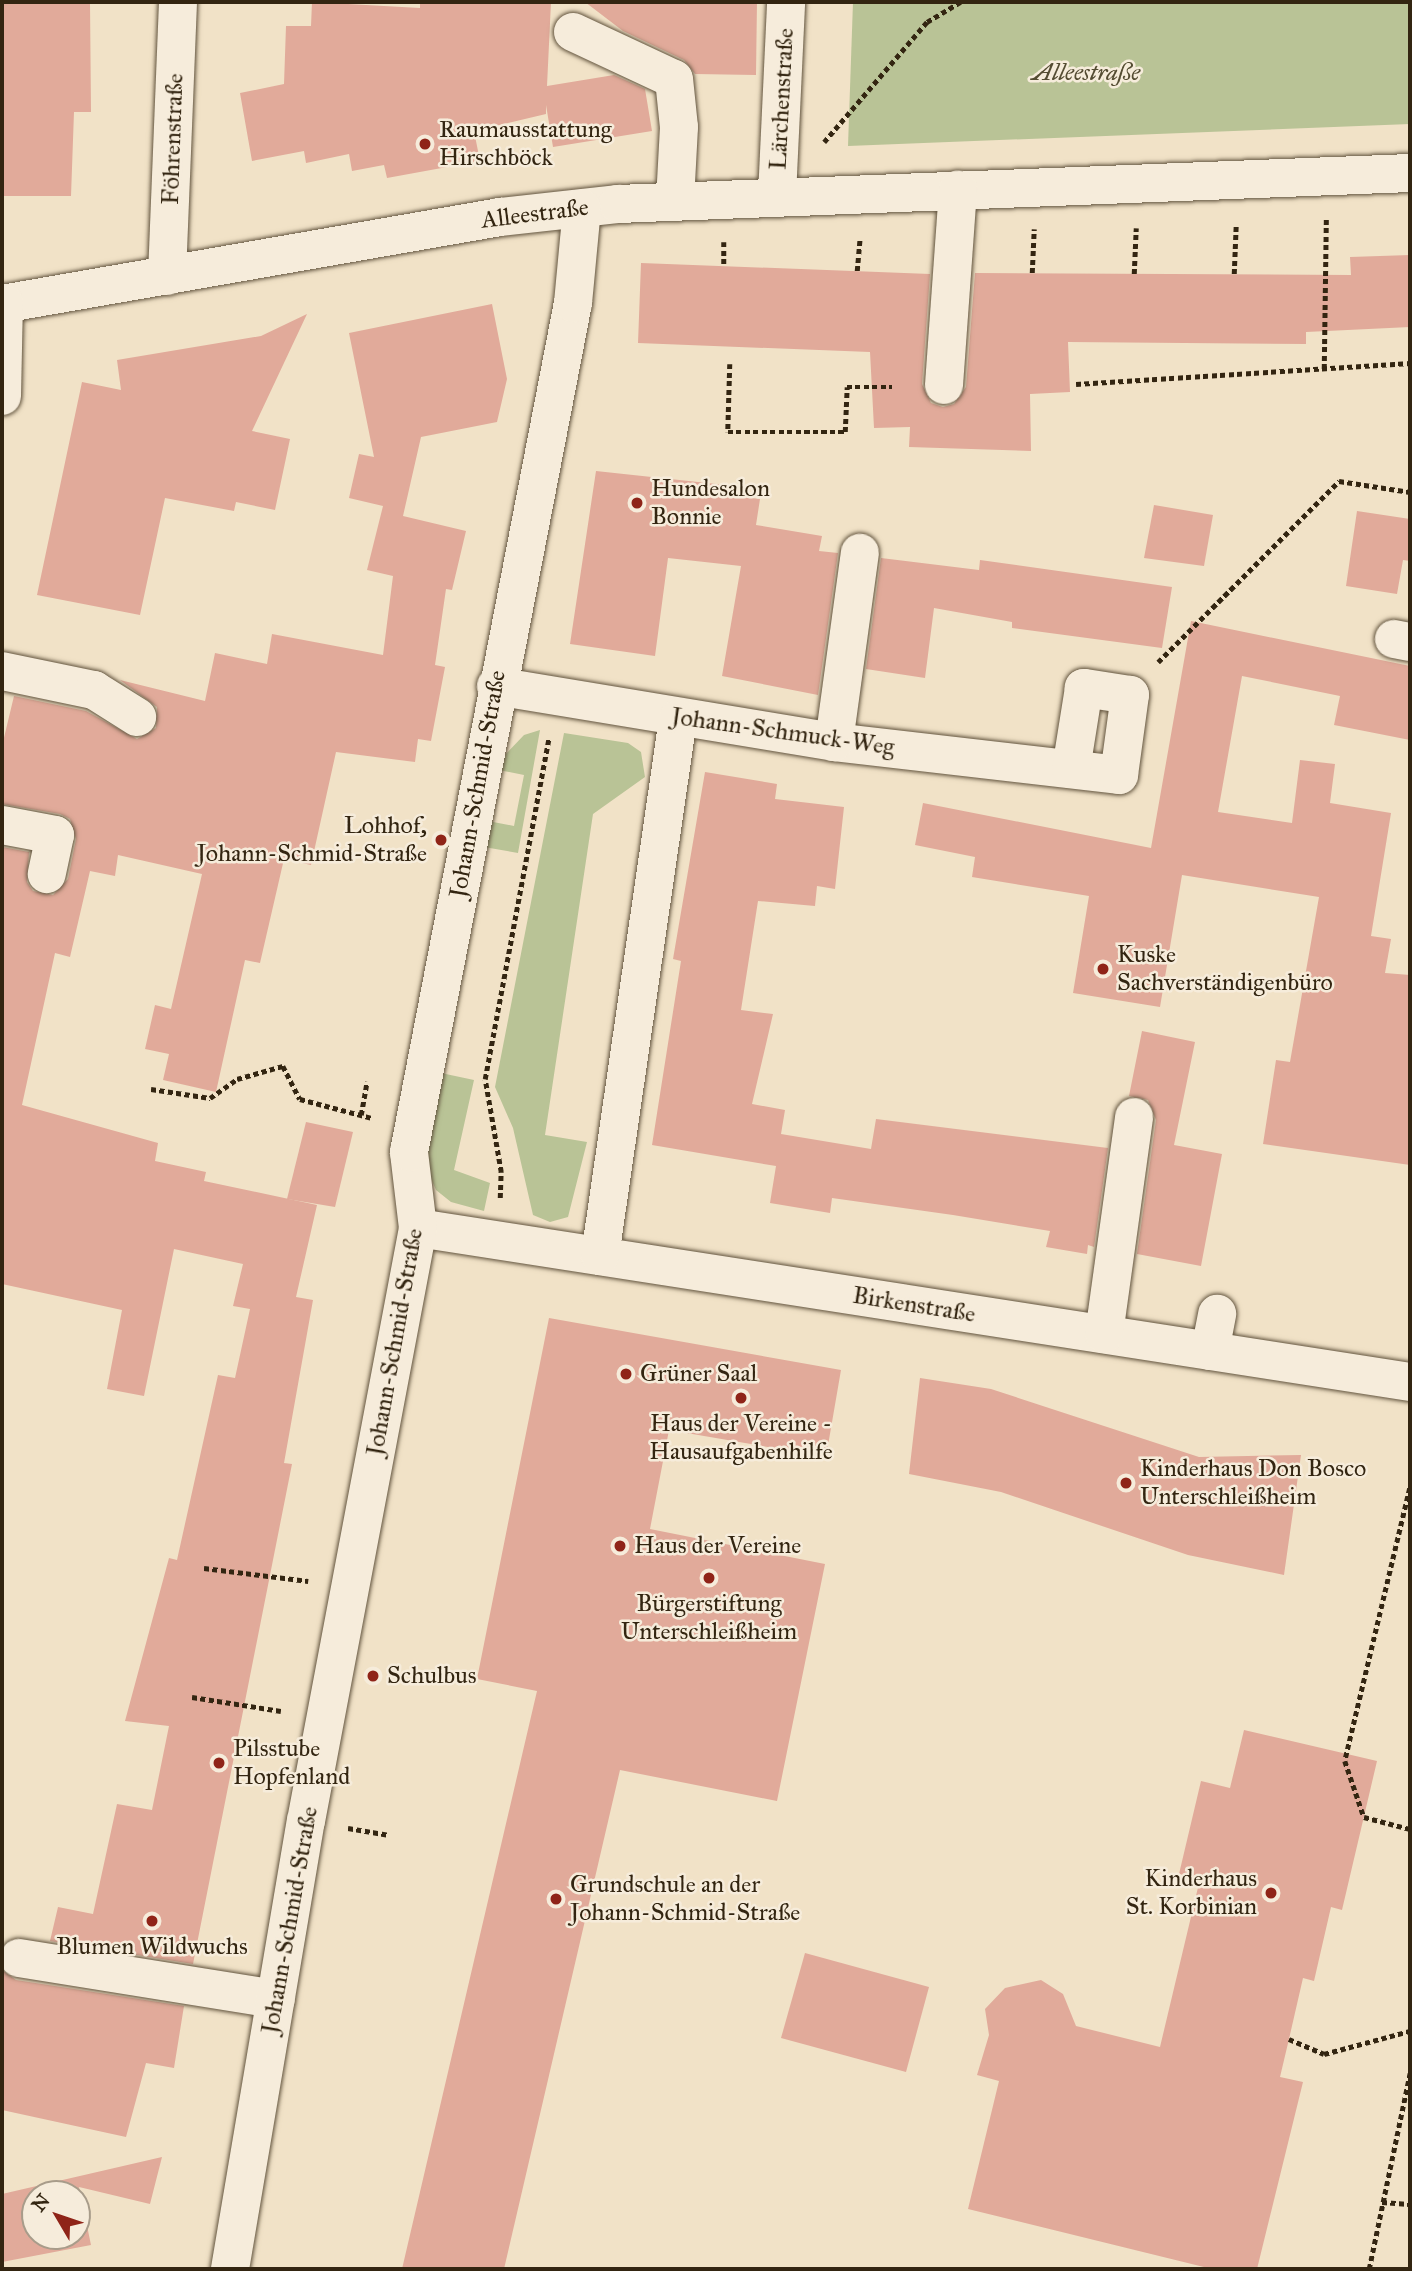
<!DOCTYPE html>
<html>
<head>
<meta charset="utf-8">
<style>
	body { margin:0 }
	#map { position:relative; width:1412px; height:2271px; overflow:hidden; background:#f1e2c7; font-family:"IM FELL Great Primer",serif }
	div>[style] { position:absolute }
	[style*='--x'] { left:calc(var(--x)*1px); top:calc(var(--y)*1px); width:calc(var(--w)*1px); rotate:calc(var(--a)*1deg) }
	.green>* { inset:0; background:#b9c396 }
	.building>* { inset:0; background:#e1aa9a }
	.path>* { height:4.5px; margin-top:-2.25px; transform-origin:0; background:repeating-linear-gradient(90deg,#332511 0 5px,transparent 0 8.5px) }
	.roads { filter:drop-shadow(0 0 2px #62543e) drop-shadow(0 0 2px #62543e) }
	.minor>* { height:38px; margin:-19px; padding:0 19px; transform-origin:19px; border-radius:19px; background:#f6ecdb }
	.dots>* { width:19px; height:19px; translate:-50% -50%; box-sizing:border-box; border:4px solid #f6ecdb; border-radius:50% }
	span { translate:-50% -50%; white-space:nowrap; text-align:center; line-height:1.15; -webkit-text-stroke:5px #f6ecdb; paint-order:stroke }
	.park-label { font-size:24px; color:#544c32; font-style:italic }
	.street-label { font-size:24px; color:#332511 }
	.poi-label { font-size:24px; color:#332511 }
	.left { translate:0 -50%; text-align:left }
	.right { translate:-100% -50%; text-align:right }
	.frame { position:absolute; inset:0; border:4px solid #332511; pointer-events:none }
	.north { position:absolute; left:21px; top:2180px; width:70px; height:70px; box-sizing:border-box; background:#f6ecdb; border:2px solid #a89c8a; border-radius:50%; rotate:309deg; font-size:19px; font-weight:700; line-height:28px; text-align:center; color:#332511 }
	.north::after { content:''; display:block; margin:auto; width:24px; height:32px; background:#8f2418; clip-path:polygon(50% 0,100% 100%,50% 72%,0 100%) }
</style>
</head>
<body>
<div id="map">
	<div class="green">
		<i style="clip-path:polygon(853px 2px,1410px 2px,1410px 124px,848px 146px)"></i>
		<i style="clip-path:polygon(540px 730px,518px 853px,484px 847px,488px 821px,514px 826px,524px 775px,499px 770px,502px 758px,524px 735px)"></i>
		<i style="clip-path:polygon(564px 733px,628px 743px,641px 752px,645px 777px,593px 814px,545px 1135px,587px 1142px,568px 1217px,550px 1222px,533px 1215px,513px 1128px,495px 1087px)"></i>
		<i style="clip-path:polygon(441px 1073px,474px 1080px,454px 1170px,490px 1183px,484px 1211px,451px 1202px,436px 1190px,429px 1174px,427px 1158px)"></i>
	</div>
	<div class="building">
		<i style="clip-path:polygon(4px 2px,90px 2px,91px 112px,74px 112px,71px 196px,2px 196px)"></i>
		<i style="clip-path:polygon(312px 2px,420px 8px,420px 2px,551px 2px,547px 86px,614px 75px,645px 89px,652px 131px,553px 147px,546px 105px,546px 114px,474px 131px,480px 161px,387px 178px,384px 165px,352px 171px,349px 154px,306px 163px,304px 151px,252px 161px,240px 93px,284px 84px,286px 26px,311px 26px)"></i>
		<i style="clip-path:polygon(585px 2px,757px 2px,756px 75px,695px 74px,684px 60px,623px 31px)"></i>
		<i style="clip-path:polygon(1410px 255px,1410px 327px,1306px 332px,1306px 344px,1068px 342px,1070px 392px,1030px 394px,1031px 451px,909px 447px,910px 427px,874px 428px,870px 352px,638px 343px,641px 263px,930px 274px,922px 384px,931px 403px,943px 407px,954px 404px,966px 387px,975px 273px,1351px 275px,1350px 257px)"></i>
		<i style="clip-path:polygon(492px 304px,507px 379px,497px 422px,421px 437px,403px 516px,466px 531px,452px 590px,446px 589px,435px 665px,445px 667px,431px 741px,418px 739px,415px 762px,336px 752px,311px 865px,284px 859px,260px 963px,245px 960px,216px 1092px,163px 1080px,169px 1054px,145px 1049px,155px 1005px,171px 1009px,202px 874px,118px 855px,115px 876px,90px 871px,70px 957px,55px 953px,22px 1105px,158px 1143px,155px 1161px,206px 1172px,204px 1181px,317px 1205px,296px 1297px,313px 1300px,284px 1463px,292px 1464px,193px 1964px,50px 1941px,58px 1907px,93px 1914px,117px 1804px,152px 1810px,169px 1726px,125px 1721px,169px 1558px,177px 1560px,218px 1375px,235px 1378px,250px 1309px,233px 1306px,243px 1264px,174px 1249px,144px 1396px,107px 1389px,122px 1310px,2px 1284px,2px 847px,29px 852px,27px 882px,33px 891px,53px 895px,68px 879px,76px 839px,70px 819px,60px 814px,2px 804px,2px 746px,14px 696px,86px 711px,137px 739px,156px 728px,157px 707px,120px 680px,205px 701px,215px 653px,267px 664px,272px 634px,383px 655px,393px 576px,367px 570px,383px 506px,349px 498px,359px 454px,374px 457px,349px 333px)"></i>
		<i style="clip-path:polygon(307px 314px,252px 431px,290px 439px,275px 510px,236px 502px,234px 511px,165px 498px,140px 615px,37px 595px,82px 382px,121px 390px,117px 360px,261px 336px)"></i>
		<i style="clip-path:polygon(596px 471px,735px 486px,733px 496px,760px 499px,756px 525px,822px 536px,819px 551px,838px 553px,818px 695px,722px 676px,741px 566px,668px 558px,655px 656px,570px 644px)"></i>
		<i style="clip-path:polygon(1154px 505px,1213px 515px,1204px 566px,1144px 558px)"></i>
		<i style="clip-path:polygon(1357px 511px,1410px 519px,1410px 561px,1403px 560px,1397px 594px,1346px 586px)"></i>
		<i style="clip-path:polygon(881px 558px,979px 570px,980px 560px,1172px 587px,1162px 648px,1012px 628px,1012px 622px,934px 608px,925px 678px,866px 669px)"></i>
		<i style="clip-path:polygon(1191px 621px,1410px 666px,1410px 740px,1334px 725px,1340px 696px,1242px 676px,1218px 812px,1292px 823px,1300px 760px,1335px 764px,1330px 803px,1391px 813px,1371px 936px,1391px 939px,1385px 973px,1410px 975px,1410px 1165px,1263px 1144px,1276px 1060px,1290px 1062px,1319px 897px,1182px 875px,1160px 1007px,1073px 993px,1089px 896px,972px 877px,975px 857px,915px 845px,923px 803px,1151px 848px)"></i>
		<i style="clip-path:polygon(705px 772px,777px 784px,775px 799px,844px 807px,835px 889px,817px 886px,815px 906px,758px 901px,741px 1010px,773px 1014px,752px 1104px,785px 1110px,781px 1134px,871px 1149px,876px 1119px,1108px 1148px,1094px 1247px,1088px 1245px,1087px 1254px,1046px 1247px,1050px 1231px,953px 1215px,832px 1198px,830px 1213px,770px 1203px,776px 1166px,652px 1145px,681px 961px,673px 959px)"></i>
		<i style="clip-path:polygon(1142px 1031px,1195px 1042px,1174px 1145px,1222px 1154px,1201px 1266px,1137px 1254px,1156px 1120px,1148px 1100px,1129px 1096px)"></i>
		<i style="clip-path:polygon(306px 1122px,353px 1132px,335px 1207px,287px 1199px)"></i>
		<i style="clip-path:polygon(549px 1318px,841px 1370px,826px 1457px,669px 1430px,650px 1529px,825px 1564px,777px 1801px,620px 1770px,504px 2269px,402px 2269px,537px 1691px,477px 1679px)"></i>
		<i style="clip-path:polygon(920px 1378px,991px 1389px,1199px 1457px,1301px 1455px,1284px 1575px,1188px 1555px,1001px 1492px,909px 1474px)"></i>
		<i style="clip-path:polygon(1244px 1730px,1377px 1761px,1342px 1910px,1331px 1907px,1314px 1981px,1303px 1978px,1289px 2039px,1280px 2077px,1303px 2082px,1257px 2269px,1212px 2269px,968px 2209px,999px 2081px,977px 2075px,989px 2035px,985px 2009px,1005px 1988px,1041px 1980px,1063px 1994px,1076px 2026px,1160px 2047px,1200px 1879px,1179px 1874px,1201px 1781px,1230px 1788px)"></i>
		<i style="clip-path:polygon(805px 1953px,929px 1987px,906px 2072px,781px 2038px)"></i>
		<i style="clip-path:polygon(2px 1970px,16px 1980px,184px 2006px,174px 2068px,146px 2063px,126px 2137px,2px 2110px)"></i>
		<i style="clip-path:polygon(evenodd,162px 2157px,150px 2204px,79px 2187px,91px 2245px,2px 2262px,2px 2194px,162px 2157px,35px 2194px,77px 2194px,77px 2236px,35px 2236px,35px 2194px)"></i>
	</div>
	<div class="path">
		<i style="--x:824;--y:142;--w:158;--a:-49.4"></i>
		<i style="--x:927;--y:22;--w:39;--a:-31"></i>
		<i style="--x:724;--y:242;--w:24;--a:90"></i>
		<i style="--x:857;--y:271;--w:32;--a:-85"></i>
		<i style="--x:1032;--y:273;--w:44;--a:-87.4"></i>
		<i style="--x:1134;--y:274;--w:46;--a:-87.5"></i>
		<i style="--x:1234;--y:274;--w:50;--a:-87.7"></i>
		<i style="--x:730;--y:364;--w:68;--a:91.7"></i>
		<i style="--x:728;--y:432;--w:117;--a:0"></i>
		<i style="--x:845;--y:432;--w:45;--a:-87.5"></i>
		<i style="--x:847;--y:387;--w:45;--a:0"></i>
		<i style="--x:1324;--y:369;--w:151;--a:-89.2"></i>
		<i style="--x:1076;--y:384;--w:335;--a:-3.6"></i>
		<i style="--x:1158;--y:662;--w:256;--a:-45"></i>
		<i style="--x:1339;--y:481;--w:72;--a:8.8"></i>
		<i style="--x:151;--y:1089;--w:60;--a:8.7"></i>
		<i style="--x:210;--y:1098;--w:33;--a:-35"></i>
		<i style="--x:237;--y:1079;--w:48;--a:-15.8"></i>
		<i style="--x:283;--y:1066;--w:37;--a:63"></i>
		<i style="--x:300;--y:1099;--w:74;--a:14.8"></i>
		<i style="--x:361;--y:1115;--w:34;--a:-80"></i>
		<i style="--x:500;--y:1198;--w:26;--a:-88"></i>
		<i style="--x:501;--y:1172;--w:94;--a:-99.8"></i>
		<i style="--x:485;--y:1079;--w:347;--a:-79.4"></i>
		<i style="--x:1410;--y:1488;--w:281;--a:103.4"></i>
		<i style="--x:1345;--y:1761;--w:59;--a:71.3"></i>
		<i style="--x:1364;--y:1817;--w:48;--a:14.6"></i>
		<i style="--x:204;--y:1568;--w:105;--a:7.1"></i>
		<i style="--x:192;--y:1697;--w:90;--a:8.9"></i>
		<i style="--x:348;--y:1828;--w:42;--a:9.7"></i>
		<i style="--x:1289;--y:2039;--w:38;--a:23"></i>
		<i style="--x:1324;--y:2054;--w:89;--a:-15"></i>
		<i style="--x:1382;--y:2202;--w:27;--a:4"></i>
		<i style="--x:1369;--y:2269;--w:200;--a:-78.2"></i>
	</div>
	<div class="roads">
		<div class="minor">
			<i style="--x:573;--y:32;--w:111;--a:25"></i>
			<i style="--x:674;--y:79;--w:48;--a:84.1"></i>
			<i style="--x:679;--y:127;--w:75;--a:93.1"></i>
			<i style="--x:777;--y:196;--w:194;--a:-87.3"></i>
			<i style="--x:167;--y:276;--w:274;--a:-87.7"></i>
			<i style="--x:2;--y:304;--w:506;--a:-9.91"></i>
			<i style="--x:500;--y:217;--w:119;--a:-6.3"></i>
			<i style="--x:618;--y:204;--w:793;--a:-2.24"></i>
			<i style="--x:944;--y:385;--w:196;--a:-85.9"></i>
			<i style="--x:2;--y:396;--w:93;--a:-88.8"></i>
			<i style="--x:1394;--y:639;--w:16;--a:11"></i>
			<i style="--x:2;--y:671;--w:94;--a:11.7"></i>
			<i style="--x:94;--y:690;--w:51;--a:32.1"></i>
			<i style="--x:496;--y:686;--w:343;--a:9.4"></i>
			<i style="--x:834;--y:742;--w:287;--a:6.6"></i>
			<i style="--x:1119;--y:775;--w:81;--a:-82.2"></i>
			<i style="--x:1130;--y:695;--w:47;--a:-171.3"></i>
			<i style="--x:1084;--y:688;--w:82;--a:99.1"></i>
			<i style="--x:834;--y:742;--w:191;--a:-82.2"></i>
			<i style="--x:2;--y:825;--w:54;--a:10.7"></i>
			<i style="--x:55;--y:835;--w:40;--a:102"></i>
			<i style="--x:418;--y:1228;--w:1004;--a:8.82"></i>
			<i style="--x:600;--y:1256;--w:543;--a:-81.74"></i>
			<i style="--x:1104;--y:1334;--w:219;--a:-82.1"></i>
			<i style="--x:1210;--y:1351;--w:38;--a:-79"></i>
			<i style="--x:19;--y:1958;--w:260;--a:9.1"></i>
			<i style="--x:230;--y:2269;--w:454;--a:-80.4"></i>
			<i style="--x:306;--y:1821;--w:603;--a:-79.3"></i>
			<i style="--x:418;--y:1228;--w:77;--a:-96.8"></i>
			<i style="--x:409;--y:1152;--w:865;--a:-79.07"></i>
			<i style="--x:573;--y:303;--w:95;--a:-84.6"></i>
		</div>
	</div>
	<div class="dots">
		<i style="left:425px;top:144px;background:#8f2418"></i>
		<i style="left:637px;top:503px;background:#8f2418"></i>
		<i style="left:441px;top:840px;background:#8f2418"></i>
		<i style="left:1103px;top:969px;background:#8f2418"></i>
		<i style="left:626px;top:1374px;background:#8f2418"></i>
		<i style="left:741px;top:1398px;background:#8f2418"></i>
		<i style="left:1126px;top:1483px;background:#8f2418"></i>
		<i style="left:620px;top:1546px;background:#8f2418"></i>
		<i style="left:709px;top:1578px;background:#8f2418"></i>
		<i style="left:373px;top:1676px;background:#8f2418"></i>
		<i style="left:219px;top:1763px;background:#8f2418"></i>
		<i style="left:1271px;top:1893px;background:#8f2418"></i>
		<i style="left:556px;top:1899px;background:#8f2418"></i>
		<i style="left:152px;top:1921px;background:#8f2418"></i>
	</div>
	<div class="park-label">
		<span style="left:1086px;top:73px">Alleestraße</span>
	</div>
	<div class="street-label">
		<span style="left:782px;top:99px;rotate:-87deg">Lärchenstraße</span>
		<span style="left:173px;top:139px;rotate:-88deg">Föhrenstraße</span>
		<span style="left:535px;top:214px;rotate:-7deg">Alleestraße</span>
		<span style="left:783px;top:732px;rotate:8deg">Johann-Schmuck-Weg</span>
		<span style="left:478px;top:784px;rotate:-80deg">Johann-Schmid-Straße</span>
		<span style="left:914px;top:1305px;rotate:9deg">Birkenstraße</span>
		<span style="left:395px;top:1342px;rotate:-80deg">Johann-Schmid-Straße</span>
		<span style="left:290px;top:1920px;rotate:-80deg">Johann-Schmid-Straße</span>
	</div>
	<div class="poi-label">
		<span class="left" style="left:439px;top:144px">Raumausstattung<br>Hirschböck</span>
		<span class="left" style="left:651px;top:503px">Hundesalon<br>Bonnie</span>
		<span class="right" style="left:427px;top:840px">Lohhof,<br>Johann-Schmid-Straße</span>
		<span class="left" style="left:1117px;top:969px">Kuske<br>Sachverständigenbüro</span>
		<span class="left" style="left:640px;top:1374px">Grüner Saal</span>
		<span style="left:741px;top:1438px">Haus der Vereine -<br>Hausaufgabenhilfe</span>
		<span class="left" style="left:1140px;top:1483px">Kinderhaus Don Bosco<br>Unterschleißheim</span>
		<span class="left" style="left:634px;top:1546px">Haus der Vereine</span>
		<span style="left:709px;top:1618px">Bürgerstiftung<br>Unterschleißheim</span>
		<span class="left" style="left:387px;top:1676px">Schulbus</span>
		<span class="left" style="left:233px;top:1763px">Pilsstube<br>Hopfenland</span>
		<span class="right" style="left:1257px;top:1893px">Kinderhaus<br>St. Korbinian</span>
		<span class="left" style="left:570px;top:1899px">Grundschule an der<br>Johann-Schmid-Straße</span>
		<span style="left:152px;top:1947px">Blumen Wildwuchs</span>
	</div>
	<div class="frame"></div>
	<div class="north">N</div>
</div>
</body>
</html>
